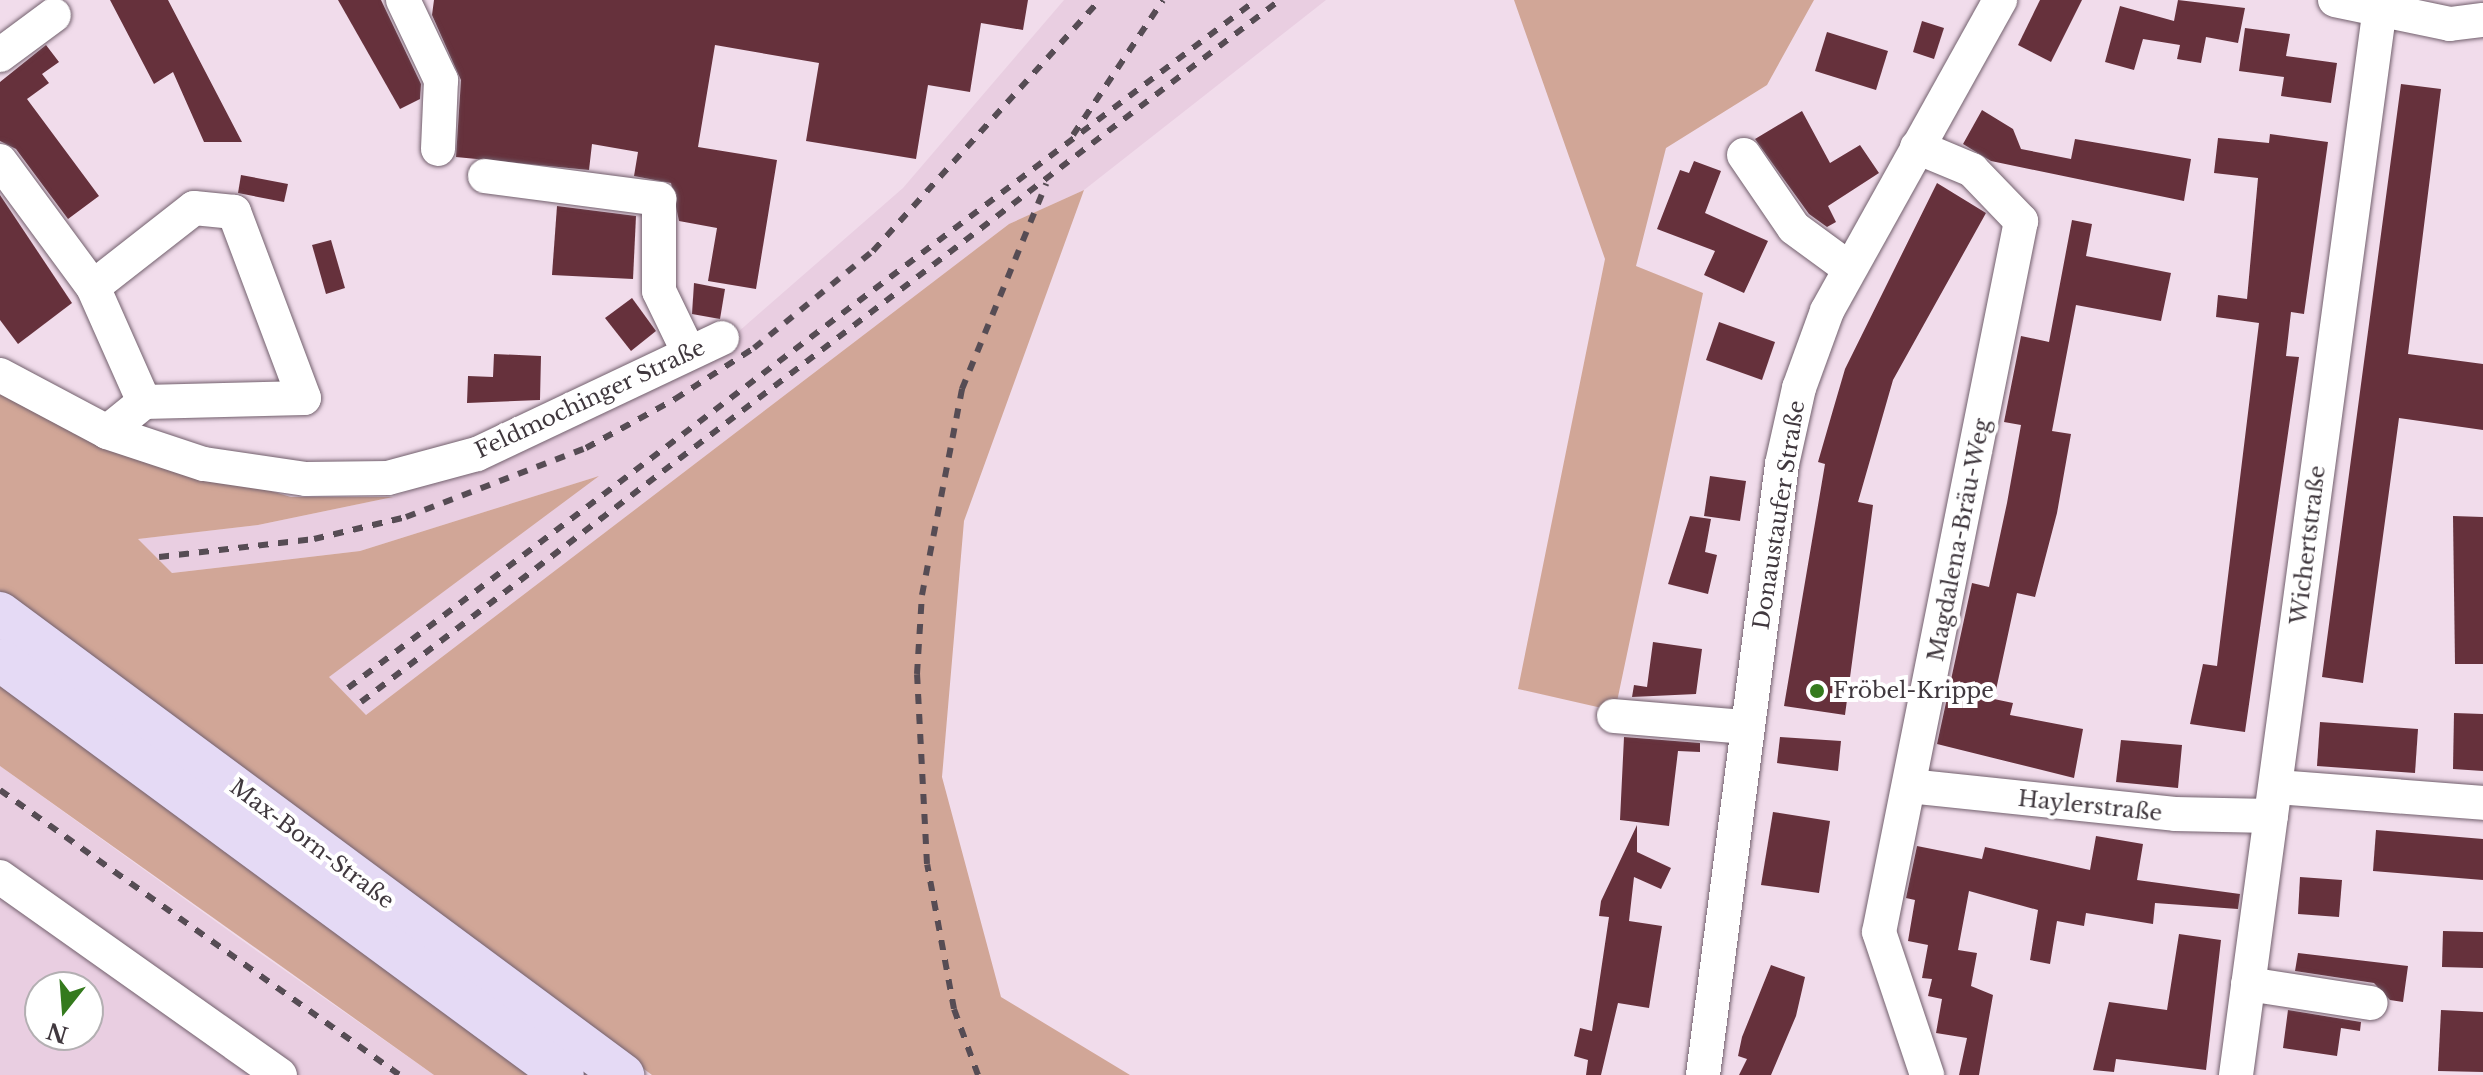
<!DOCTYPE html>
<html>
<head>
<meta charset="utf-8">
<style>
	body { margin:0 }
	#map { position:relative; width:2483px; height:1075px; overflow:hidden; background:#f1dceb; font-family:"Libre Baskerville",serif }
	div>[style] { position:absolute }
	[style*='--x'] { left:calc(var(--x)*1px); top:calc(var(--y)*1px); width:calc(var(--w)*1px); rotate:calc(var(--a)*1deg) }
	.built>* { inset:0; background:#e9cee1 }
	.green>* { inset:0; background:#d1a697 }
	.building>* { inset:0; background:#66313c }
	.roads { filter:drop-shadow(0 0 2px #72606d) drop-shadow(0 0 2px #72606d) }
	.minor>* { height:34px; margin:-17px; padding:0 17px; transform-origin:17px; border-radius:17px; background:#fff }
	.major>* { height:42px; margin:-21px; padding:0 21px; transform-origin:21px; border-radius:21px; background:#e5daf5 }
	.rail>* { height:6px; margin-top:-3px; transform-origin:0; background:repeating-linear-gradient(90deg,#564c54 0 10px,transparent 0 20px) }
	.dots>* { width:22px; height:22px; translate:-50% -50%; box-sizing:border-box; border:4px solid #fff; border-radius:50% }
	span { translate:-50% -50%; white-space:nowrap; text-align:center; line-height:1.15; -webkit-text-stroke:8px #fff; paint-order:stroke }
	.street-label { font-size:22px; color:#40383e }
	.poi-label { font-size:22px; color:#40383e }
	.left { translate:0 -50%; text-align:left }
	.north { position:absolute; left:24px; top:971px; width:80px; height:80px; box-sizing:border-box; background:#fff; border:2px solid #b3afb2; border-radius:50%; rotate:197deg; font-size:22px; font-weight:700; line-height:32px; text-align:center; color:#40383e }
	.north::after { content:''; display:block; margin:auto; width:28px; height:36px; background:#347a1d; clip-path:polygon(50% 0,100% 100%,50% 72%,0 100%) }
</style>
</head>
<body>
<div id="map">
	<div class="built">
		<i style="clip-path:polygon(1064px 0,1326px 0,1084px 190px,1009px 224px,366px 715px,328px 677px,596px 477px,360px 551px,172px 573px,137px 539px,258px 525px,393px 497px,559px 434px,730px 339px,903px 188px)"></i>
		<i style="clip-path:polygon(evenodd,0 766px,247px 944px,434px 1075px,0 1075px,0 766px,40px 987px,88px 987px,88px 1035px,40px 1035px,40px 987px)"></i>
	</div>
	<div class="green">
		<i style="clip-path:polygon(1514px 0,1814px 0,1767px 85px,1666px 148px,1636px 266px,1703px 293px,1615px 711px,1518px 689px,1605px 259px)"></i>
		<i style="clip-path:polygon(1084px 190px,964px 521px,942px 777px,1001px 997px,1130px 1075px,652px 1075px,0 591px,0 378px,93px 438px,291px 497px,393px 497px,258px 525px,138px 539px,172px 573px,360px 551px,599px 476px,329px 677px,366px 715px,1009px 224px)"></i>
		<i style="clip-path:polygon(0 681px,536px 1075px,434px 1075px,0 766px)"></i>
	</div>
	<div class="building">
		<i style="clip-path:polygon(110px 0,168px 0,242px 142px,204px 142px,173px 72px,154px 84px)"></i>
		<i style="clip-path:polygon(338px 0,381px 0,421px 84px,420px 99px,400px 109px)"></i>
		<i style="clip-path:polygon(434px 0,1028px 0,1023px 30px,981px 23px,970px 92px,928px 85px,916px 159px,806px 141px,819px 63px,715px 45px,698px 147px,777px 160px,756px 289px,708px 281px,717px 228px,679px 221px,671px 183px,634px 176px,638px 152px,592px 144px,589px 170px,456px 157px,461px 80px,432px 15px)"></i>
		<i style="clip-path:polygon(2040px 0,2082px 0,2051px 62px,2018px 45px)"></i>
		<i style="clip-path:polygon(2178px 0,2245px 8px,2238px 43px,2206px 37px,2201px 63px,2177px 59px,2180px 45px,2143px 39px,2134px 70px,2105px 62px,2120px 6px,2174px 21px)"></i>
		<i style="clip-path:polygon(1922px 21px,1944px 28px,1934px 59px,1913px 52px)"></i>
		<i style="clip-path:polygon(2245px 28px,2290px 34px,2286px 56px,2337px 63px,2331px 103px,2281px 96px,2284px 77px,2239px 71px)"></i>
		<i style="clip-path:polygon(1827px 32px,1888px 51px,1876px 90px,1815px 71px)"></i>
		<i style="clip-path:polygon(46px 45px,59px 62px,42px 74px,49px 83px,27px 99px,99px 196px,68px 219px,16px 149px,0 141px,0 82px)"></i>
		<i style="clip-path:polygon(2401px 84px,2441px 89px,2408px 354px,2483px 364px,2483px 430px,2399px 418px,2363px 683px,2322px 677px)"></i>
		<i style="clip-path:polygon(1982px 110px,2013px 129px,2021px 149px,2071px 159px,2075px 139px,2191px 159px,2184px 201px,1991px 161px,1963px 144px)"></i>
		<i style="clip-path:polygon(1802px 111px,1830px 163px,1860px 145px,1879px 173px,1828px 206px,1836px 222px,1827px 227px,1809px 214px,1755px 139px)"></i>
		<i style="clip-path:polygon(2270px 134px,2328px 142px,2304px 314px,2291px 312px,2286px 356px,2299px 357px,2245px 732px,2190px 724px,2203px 664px,2217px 666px,2259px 323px,2216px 317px,2218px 295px,2247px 299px,2258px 178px,2214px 173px,2218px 138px,2269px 143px)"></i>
		<i style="clip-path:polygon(1694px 161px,1721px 171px,1705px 213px,1768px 241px,1744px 293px,1704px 275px,1715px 251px,1657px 229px,1680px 170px,1689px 173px)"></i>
		<i style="clip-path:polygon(241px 175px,288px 184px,284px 202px,238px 193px)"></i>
		<i style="clip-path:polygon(1937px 183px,1986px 213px,1893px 380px,1858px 502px,1873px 505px,1845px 715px,1784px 706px,1825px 464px,1818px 462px,1833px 410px,1845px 369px)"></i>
		<i style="clip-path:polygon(0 195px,72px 303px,18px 344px,0 320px)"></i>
		<i style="clip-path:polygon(557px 206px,636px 216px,633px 279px,552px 275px)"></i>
		<i style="clip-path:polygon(2072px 220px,2092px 224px,2086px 256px,2171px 273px,2161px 321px,2076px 305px,2052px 431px,2071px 434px,2057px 513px,2035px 597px,2017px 593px,1994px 699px,2013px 703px,2010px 715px,2083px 729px,2074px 778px,1937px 744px,1972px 583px,1989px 587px,2007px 503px,2021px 425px,2004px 422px,2021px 336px,2049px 342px)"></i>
		<i style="clip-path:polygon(331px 240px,345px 288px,326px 294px,312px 245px)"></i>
		<i style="clip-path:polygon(694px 283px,725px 289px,720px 319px,692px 314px)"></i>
		<i style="clip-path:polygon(632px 298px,656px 331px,631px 351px,605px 318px)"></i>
		<i style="clip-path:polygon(1719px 322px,1775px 342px,1762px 380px,1706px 360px)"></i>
		<i style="clip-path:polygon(494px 354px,541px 356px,540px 400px,467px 403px,468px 376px,493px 377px)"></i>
		<i style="clip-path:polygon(1710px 476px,1746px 481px,1740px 521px,1704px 516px)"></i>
		<i style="clip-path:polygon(1690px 516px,1711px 519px,1705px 552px,1717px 555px,1708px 594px,1668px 584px)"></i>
		<i style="clip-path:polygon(2453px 516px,2483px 517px,2483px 664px,2455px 664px)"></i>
		<i style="clip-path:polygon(1653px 642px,1702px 649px,1696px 694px,1632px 697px,1634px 685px,1647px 687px)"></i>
		<i style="clip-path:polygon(2454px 713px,2483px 714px,2483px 771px,2453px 769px)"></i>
		<i style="clip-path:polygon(2320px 722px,2418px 729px,2415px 773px,2317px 766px)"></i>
		<i style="clip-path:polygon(1624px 737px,1700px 743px,1700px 752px,1678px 751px,1669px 826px,1620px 820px)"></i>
		<i style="clip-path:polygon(1780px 737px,1841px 741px,1838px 771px,1777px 763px)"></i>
		<i style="clip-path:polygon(2121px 740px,2182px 745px,2178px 788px,2116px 782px)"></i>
		<i style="clip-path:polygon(1773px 812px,1830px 821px,1819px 893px,1761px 885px)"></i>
		<i style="clip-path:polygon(1637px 825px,1637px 852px,1671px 868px,1661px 889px,1634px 877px,1629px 921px,1662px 926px,1649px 1008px,1618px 1003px,1601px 1075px,1586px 1075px,1588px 1060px,1574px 1056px,1580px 1028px,1592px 1031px,1609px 917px,1599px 916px,1601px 901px)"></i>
		<i style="clip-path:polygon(2376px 830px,2483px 839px,2483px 880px,2373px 871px)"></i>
		<i style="clip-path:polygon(2096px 836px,2143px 844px,2137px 880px,2240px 894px,2238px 909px,2155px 903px,2153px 924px,2086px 913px,2084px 926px,2057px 921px,2050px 964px,2030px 960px,2038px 910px,1969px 891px,1958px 950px,1977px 953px,1971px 986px,1993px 995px,1979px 1075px,1959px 1075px,1967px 1038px,1936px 1033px,1942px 999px,1928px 996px,1932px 979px,1922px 978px,1928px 945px,1908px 941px,1915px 900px,1906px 898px,1917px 846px,1982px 859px,1985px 847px,2090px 870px)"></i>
		<i style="clip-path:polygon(2300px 877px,2342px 880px,2339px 917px,2298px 914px)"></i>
		<i style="clip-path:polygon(2443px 931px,2483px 932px,2483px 968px,2442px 967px)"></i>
		<i style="clip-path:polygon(2179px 934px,2221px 940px,2206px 1070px,2116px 1059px,2114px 1072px,2093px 1070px,2109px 1002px,2167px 1010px)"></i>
		<i style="clip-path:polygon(2298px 953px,2408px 966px,2403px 1002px,2390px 1000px,2374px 983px,2295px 971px)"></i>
		<i style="clip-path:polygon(1771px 965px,1805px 977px,1796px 1016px,1771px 1075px,1739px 1075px,1747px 1059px,1738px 1056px,1742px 1037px)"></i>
		<i style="clip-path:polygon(2288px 1010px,2361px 1022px,2360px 1031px,2341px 1028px,2337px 1056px,2283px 1048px)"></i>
		<i style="clip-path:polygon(2441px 1010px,2483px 1012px,2483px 1072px,2438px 1071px)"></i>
	</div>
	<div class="roads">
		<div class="minor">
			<i style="--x:403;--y:0;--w:89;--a:64.6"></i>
			<i style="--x:441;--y:80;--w:69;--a:92.5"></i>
			<i style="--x:2335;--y:0;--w:117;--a:11.8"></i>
			<i style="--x:2450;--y:24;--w:33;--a:-7"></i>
			<i style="--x:0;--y:55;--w:67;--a:-36.5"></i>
			<i style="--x:1917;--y:147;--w:60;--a:22.7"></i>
			<i style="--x:1972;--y:170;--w:71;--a:46.1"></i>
			<i style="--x:2021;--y:221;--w:725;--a:101.29"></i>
			<i style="--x:1879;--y:932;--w:151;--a:71.4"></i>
			<i style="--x:1744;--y:155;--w:88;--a:55.6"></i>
			<i style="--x:1794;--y:228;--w:69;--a:36.2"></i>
			<i style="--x:0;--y:161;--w:157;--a:53.6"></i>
			<i style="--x:485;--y:176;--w:176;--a:7.5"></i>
			<i style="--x:659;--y:199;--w:92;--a:90"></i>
			<i style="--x:659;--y:291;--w:69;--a:64.2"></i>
			<i style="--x:0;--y:375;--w:121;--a:28"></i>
			<i style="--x:107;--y:432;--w:102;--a:18.3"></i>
			<i style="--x:204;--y:464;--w:103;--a:8.4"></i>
			<i style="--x:306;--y:479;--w:82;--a:-0.7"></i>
			<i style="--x:388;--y:478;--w:92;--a:-15.1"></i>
			<i style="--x:477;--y:454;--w:271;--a:-25.3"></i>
			<i style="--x:107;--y:432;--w:48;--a:-39"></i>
			<i style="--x:144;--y:402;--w:160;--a:-1.4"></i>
			<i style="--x:304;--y:398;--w:199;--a:-110.6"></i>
			<i style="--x:234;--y:212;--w:40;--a:-174.3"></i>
			<i style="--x:194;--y:208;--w:128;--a:142"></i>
			<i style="--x:93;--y:287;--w:126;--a:66.1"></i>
			<i style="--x:1614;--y:716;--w:131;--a:4.8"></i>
			<i style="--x:1909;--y:786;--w:267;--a:6"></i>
			<i style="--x:2175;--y:814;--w:96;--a:1.2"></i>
			<i style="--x:2277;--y:787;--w:207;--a:4.4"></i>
			<i style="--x:0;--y:877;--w:343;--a:35.3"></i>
			<i style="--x:2248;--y:984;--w:124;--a:8.8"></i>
			<i style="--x:1703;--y:1075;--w:616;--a:-82.63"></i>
			<i style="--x:1782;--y:464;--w:78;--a:-77.4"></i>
			<i style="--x:1799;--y:388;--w:82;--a:-70"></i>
			<i style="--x:1827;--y:311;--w:356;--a:-60.9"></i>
			<i style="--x:2236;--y:1075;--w:1071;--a:-82.32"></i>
		</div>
		<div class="major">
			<i style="--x:0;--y:613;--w:776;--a:36.56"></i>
			<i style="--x:0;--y:660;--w:699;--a:36.39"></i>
		</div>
	</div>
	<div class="rail">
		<i style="--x:1073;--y:135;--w:162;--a:-56.3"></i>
		<i style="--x:159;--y:557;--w:156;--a:-6.6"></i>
		<i style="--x:314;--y:539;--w:95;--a:-13.4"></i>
		<i style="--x:406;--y:517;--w:193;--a:-21"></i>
		<i style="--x:586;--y:448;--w:102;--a:-28.8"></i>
		<i style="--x:675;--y:399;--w:94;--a:-32.8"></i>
		<i style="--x:754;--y:348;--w:154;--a:-39.2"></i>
		<i style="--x:873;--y:251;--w:338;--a:-47.9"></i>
		<i style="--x:348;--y:688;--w:1139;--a:-37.15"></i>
		<i style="--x:361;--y:702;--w:1156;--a:-37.38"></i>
		<i style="--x:0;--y:790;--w:490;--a:35.5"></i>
		<i style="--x:978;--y:1075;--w:70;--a:-110"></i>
		<i style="--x:954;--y:1009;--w:147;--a:-100.5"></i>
		<i style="--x:927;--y:864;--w:190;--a:-93"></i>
		<i style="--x:917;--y:674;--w:79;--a:-86.4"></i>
		<i style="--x:922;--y:595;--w:210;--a:-79"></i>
		<i style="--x:962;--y:389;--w:222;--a:-67.7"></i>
	</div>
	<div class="dots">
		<i style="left:1817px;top:691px;background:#347a1d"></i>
	</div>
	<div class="street-label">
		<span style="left:590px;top:399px;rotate:-25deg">Feldmochinger Straße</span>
		<span style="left:1779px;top:515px;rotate:-81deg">Donaustaufer Straße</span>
		<span style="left:1959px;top:540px;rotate:-79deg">Magdalena-Bräu-Weg</span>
		<span style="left:2308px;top:545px;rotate:-83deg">Wichertstraße</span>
		<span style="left:2090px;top:806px;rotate:6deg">Haylerstraße</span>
		<span style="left:312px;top:844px;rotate:37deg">Max-Born-Straße</span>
	</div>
	<div class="poi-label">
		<span class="left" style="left:1833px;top:691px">Fröbel-Krippe</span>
	</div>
	<div class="north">N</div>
</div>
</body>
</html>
